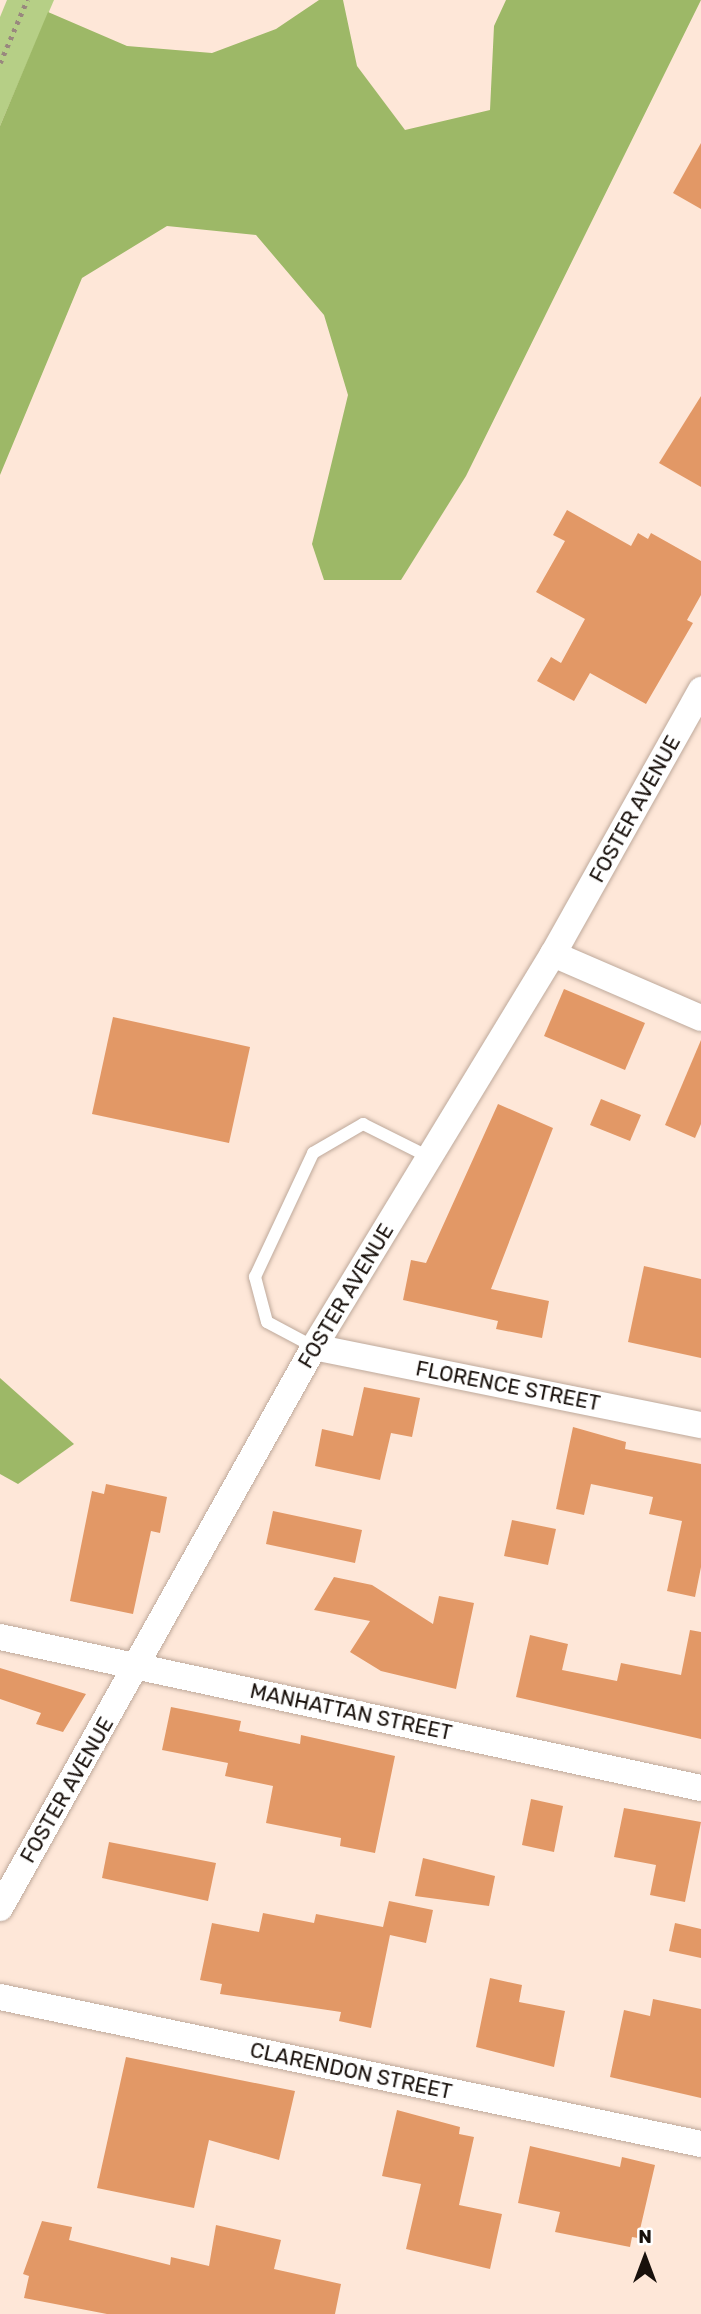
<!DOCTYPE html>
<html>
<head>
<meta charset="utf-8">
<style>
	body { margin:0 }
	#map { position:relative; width:701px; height:2314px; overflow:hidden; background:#fee7d8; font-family:Rubik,sans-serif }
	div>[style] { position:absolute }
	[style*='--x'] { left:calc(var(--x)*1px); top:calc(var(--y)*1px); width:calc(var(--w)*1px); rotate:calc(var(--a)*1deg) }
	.green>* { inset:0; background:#b6cf86 }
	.forest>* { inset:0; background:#9db867 }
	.building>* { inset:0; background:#e29866 }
	.path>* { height:4.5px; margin-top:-2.25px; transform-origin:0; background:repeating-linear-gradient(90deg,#99887e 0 3.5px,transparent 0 8.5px) }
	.roads { filter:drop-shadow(0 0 2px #bea99b) drop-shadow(0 0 2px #bea99b) }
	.service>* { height:12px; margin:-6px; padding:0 6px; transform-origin:6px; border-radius:6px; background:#fff }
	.minor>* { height:26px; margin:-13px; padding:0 13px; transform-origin:13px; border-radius:13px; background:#fff }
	span { translate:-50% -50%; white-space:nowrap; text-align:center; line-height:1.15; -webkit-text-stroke:7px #fff; paint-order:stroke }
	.street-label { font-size:21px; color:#18100b }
	.north { position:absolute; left:610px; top:2223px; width:70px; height:70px; -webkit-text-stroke:5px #fff; paint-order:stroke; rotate:0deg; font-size:19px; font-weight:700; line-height:28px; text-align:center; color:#18100b }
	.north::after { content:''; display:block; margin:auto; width:24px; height:32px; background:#18100b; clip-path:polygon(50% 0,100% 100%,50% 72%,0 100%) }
</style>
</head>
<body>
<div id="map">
	<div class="green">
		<i style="clip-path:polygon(7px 0,54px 0,0 126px,0 17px)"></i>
	</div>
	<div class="forest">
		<i style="clip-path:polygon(319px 0,343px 0,357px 66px,405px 130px,490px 110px,494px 26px,506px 0,701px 0,466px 476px,401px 580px,324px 580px,312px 544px,348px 395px,324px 315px,256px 235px,167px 226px,82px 278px,0 475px,0 126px,48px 12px,127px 46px,212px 53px,276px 29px)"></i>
		<i style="clip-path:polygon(0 1378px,74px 1444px,18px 1484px,0 1474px)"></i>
	</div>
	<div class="building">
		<i style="clip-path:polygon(701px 143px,701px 209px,673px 193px)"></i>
		<i style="clip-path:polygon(701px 396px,701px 487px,659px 463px)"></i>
		<i style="clip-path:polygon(567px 510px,631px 546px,638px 533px,648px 539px,651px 533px,701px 561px,701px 595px,687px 620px,693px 623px,646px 704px,590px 673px,574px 701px,537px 681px,551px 657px,561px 663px,585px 619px,536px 592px,565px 541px,553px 535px)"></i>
		<i style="clip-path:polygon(564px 989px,645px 1023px,625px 1070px,544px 1036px)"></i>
		<i style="clip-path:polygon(113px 1017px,250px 1047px,229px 1143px,92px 1114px)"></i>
		<i style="clip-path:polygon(701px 1040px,701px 1124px,695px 1138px,665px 1125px)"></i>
		<i style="clip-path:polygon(601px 1099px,641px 1115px,630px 1141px,590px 1125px)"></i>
		<i style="clip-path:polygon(498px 1104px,553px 1128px,491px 1289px,549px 1301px,542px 1338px,496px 1329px,498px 1321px,403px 1300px,411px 1260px,426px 1263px)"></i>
		<i style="clip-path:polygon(644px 1266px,701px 1279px,701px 1358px,628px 1342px)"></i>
		<i style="clip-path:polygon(364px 1387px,420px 1398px,412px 1437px,391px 1433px,380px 1480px,315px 1466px,322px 1429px,353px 1436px)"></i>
		<i style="clip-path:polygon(573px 1427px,626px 1442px,625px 1449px,701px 1464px,701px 1567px,695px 1597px,667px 1591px,682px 1521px,649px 1514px,653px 1497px,591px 1484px,584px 1515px,556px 1509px)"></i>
		<i style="clip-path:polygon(106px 1484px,167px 1497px,160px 1533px,151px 1531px,133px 1614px,70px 1601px,92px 1491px,104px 1494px)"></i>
		<i style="clip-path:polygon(273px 1511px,362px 1530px,355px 1563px,266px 1544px)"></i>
		<i style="clip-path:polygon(512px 1520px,556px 1529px,548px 1565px,504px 1556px)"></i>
		<i style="clip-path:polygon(334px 1577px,372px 1585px,433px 1624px,439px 1596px,474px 1603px,456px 1689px,381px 1671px,350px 1652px,370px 1621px,314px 1610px)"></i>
		<i style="clip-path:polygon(690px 1630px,701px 1632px,701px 1739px,516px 1697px,530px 1635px,568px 1644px,562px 1670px,617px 1681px,621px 1663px,681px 1675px)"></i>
		<i style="clip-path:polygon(0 1668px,86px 1694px,63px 1732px,36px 1724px,41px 1713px,0 1699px)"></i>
		<i style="clip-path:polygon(171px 1707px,241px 1721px,239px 1731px,300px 1744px,301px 1735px,395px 1756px,375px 1853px,340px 1846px,341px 1838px,266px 1823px,273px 1786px,225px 1776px,228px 1763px,162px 1750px)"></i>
		<i style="clip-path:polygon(531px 1799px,563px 1806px,554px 1852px,522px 1845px)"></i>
		<i style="clip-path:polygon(624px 1808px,701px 1822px,685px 1902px,650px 1895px,656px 1865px,614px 1857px)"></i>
		<i style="clip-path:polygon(109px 1842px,216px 1863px,208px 1901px,102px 1878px)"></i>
		<i style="clip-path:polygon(423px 1858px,495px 1876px,489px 1906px,415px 1896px)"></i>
		<i style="clip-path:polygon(389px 1901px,433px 1910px,426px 1943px,390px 1935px,371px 2028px,339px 2021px,341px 2012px,220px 1994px,222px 1984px,200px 1980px,212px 1923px,259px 1932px,263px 1913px,314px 1923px,316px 1914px,383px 1927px)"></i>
		<i style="clip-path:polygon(675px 1923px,701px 1929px,701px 1958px,669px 1951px)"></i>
		<i style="clip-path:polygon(490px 1978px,522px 1985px,519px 2002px,565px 2011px,554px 2067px,476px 2047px)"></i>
		<i style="clip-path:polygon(653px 1999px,701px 2009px,701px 2098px,610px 2077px,624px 2010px,650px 2016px)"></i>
		<i style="clip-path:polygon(126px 2057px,295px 2091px,279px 2160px,209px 2140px,194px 2208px,97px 2188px)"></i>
		<i style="clip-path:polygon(397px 2110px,460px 2127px,459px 2134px,474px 2137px,459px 2205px,502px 2214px,490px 2269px,406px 2249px,421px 2184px,382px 2176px)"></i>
		<i style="clip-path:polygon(530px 2146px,620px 2167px,622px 2157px,655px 2165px,638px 2238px,632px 2237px,630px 2247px,555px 2232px,560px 2212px,518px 2203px)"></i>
		<i style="clip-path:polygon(42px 2221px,72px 2227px,69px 2240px,170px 2265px,171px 2257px,209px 2266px,216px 2225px,281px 2240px,274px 2269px,341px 2284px,335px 2314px,107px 2314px,24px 2298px,29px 2276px,23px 2274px)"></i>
	</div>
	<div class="path">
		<i style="--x:0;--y:63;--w:69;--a:-66.8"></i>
	</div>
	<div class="roads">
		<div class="service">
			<i style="--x:314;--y:1347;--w:53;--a:-152"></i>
			<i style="--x:267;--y:1322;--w:47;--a:-104.9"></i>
			<i style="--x:255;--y:1277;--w:137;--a:-64.9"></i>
			<i style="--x:313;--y:1153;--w:58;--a:-30.1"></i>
			<i style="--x:363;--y:1124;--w:74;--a:26.6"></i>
		</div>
		<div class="minor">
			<i style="--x:553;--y:954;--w:161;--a:23.4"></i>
			<i style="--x:314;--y:1347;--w:395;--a:11.4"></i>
			<i style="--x:0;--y:1637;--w:717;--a:12.16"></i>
			<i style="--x:0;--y:1908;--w:643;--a:-60.76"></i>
			<i style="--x:314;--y:1347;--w:460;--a:-58.7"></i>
			<i style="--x:553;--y:954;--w:303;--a:-60.7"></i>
			<i style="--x:0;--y:1997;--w:716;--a:11.84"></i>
		</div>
	</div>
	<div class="street-label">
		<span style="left:635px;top:809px;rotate:-61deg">FOSTER AVENUE</span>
		<span style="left:346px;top:1296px;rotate:-59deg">FOSTER AVENUE</span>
		<span style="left:508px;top:1386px;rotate:11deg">FLORENCE STREET</span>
		<span style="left:351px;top:1712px;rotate:12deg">MANHATTAN STREET</span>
		<span style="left:67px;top:1790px;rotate:-60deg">FOSTER AVENUE</span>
		<span style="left:351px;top:2071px;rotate:12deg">CLARENDON STREET</span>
	</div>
	<div class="north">N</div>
</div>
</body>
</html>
